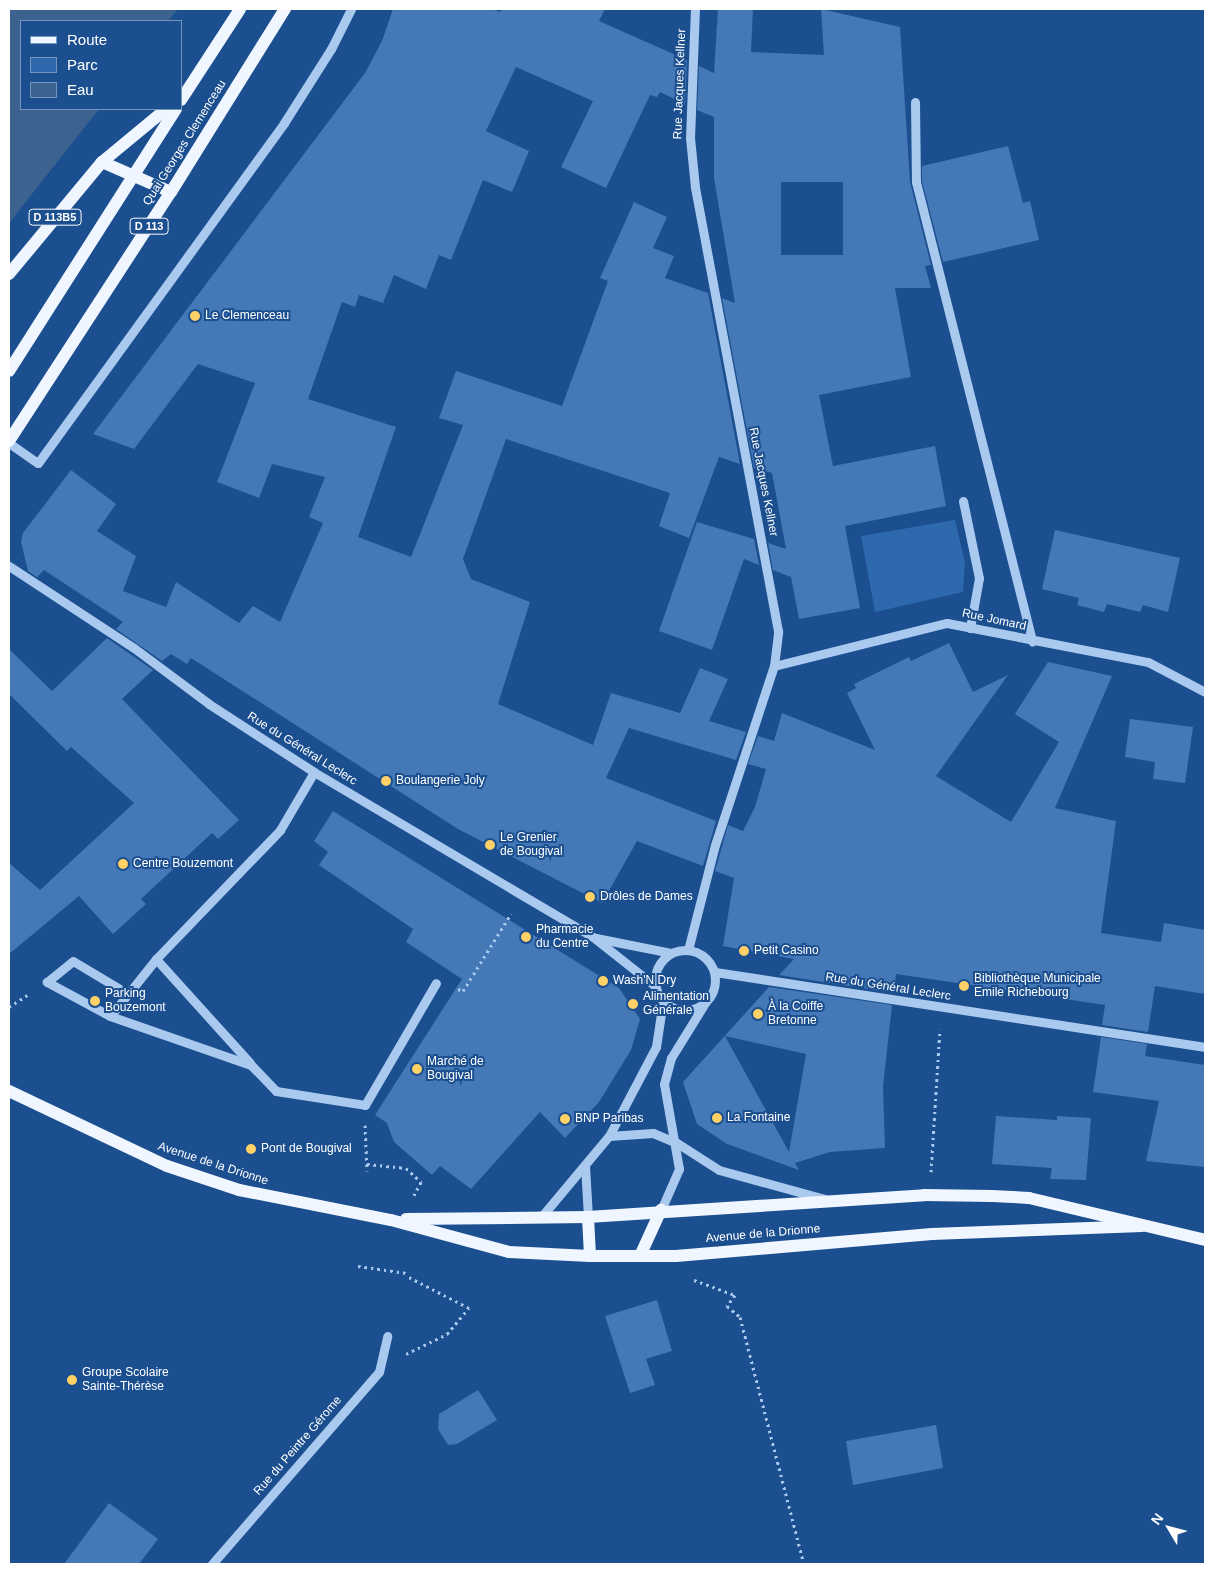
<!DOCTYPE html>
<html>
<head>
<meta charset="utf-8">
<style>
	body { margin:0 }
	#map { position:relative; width:1214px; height:1573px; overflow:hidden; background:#1b4f8f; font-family:Helvetica,sans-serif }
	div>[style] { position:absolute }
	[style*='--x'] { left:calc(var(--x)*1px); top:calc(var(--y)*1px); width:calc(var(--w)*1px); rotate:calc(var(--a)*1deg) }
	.green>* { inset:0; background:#2e69ad }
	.water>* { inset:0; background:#3c6290 }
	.building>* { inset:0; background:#4478b7 }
	.path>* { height:3px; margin-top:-1.5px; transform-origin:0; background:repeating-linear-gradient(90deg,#a9c9ee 0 2.5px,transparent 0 6.5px) }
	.minor>* { height:9px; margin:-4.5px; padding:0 4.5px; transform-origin:4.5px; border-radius:4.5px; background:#a9c9ee }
	.minor>.ring { margin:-4.5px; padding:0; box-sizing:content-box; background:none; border:9px solid #a9c9ee; border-radius:50% }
	.major>* { height:12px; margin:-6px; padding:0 6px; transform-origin:6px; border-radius:6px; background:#f0f6ff }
	.dots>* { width:14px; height:14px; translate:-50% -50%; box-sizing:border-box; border:2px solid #1b4f8f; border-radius:50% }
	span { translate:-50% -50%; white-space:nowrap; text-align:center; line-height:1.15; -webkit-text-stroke:4px #1b4f8f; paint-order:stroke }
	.shield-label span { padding:1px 4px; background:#1b4f8f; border:1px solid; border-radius:4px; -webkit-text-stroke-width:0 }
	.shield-label { font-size:11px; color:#fff; font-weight:700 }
	.street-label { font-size:12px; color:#fff }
	.poi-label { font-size:12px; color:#fff }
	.left { translate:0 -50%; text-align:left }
	.frame { position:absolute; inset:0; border:10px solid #fff; pointer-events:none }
	.legend { position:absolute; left:20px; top:20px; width:162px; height:90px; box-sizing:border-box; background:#1b4f8f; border:1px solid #7695bc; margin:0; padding:6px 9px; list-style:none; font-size:15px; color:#fff }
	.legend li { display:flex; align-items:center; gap:10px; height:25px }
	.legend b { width:25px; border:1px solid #7695bc }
	.north { position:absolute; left:1144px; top:1503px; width:50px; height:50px; -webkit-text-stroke:4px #1b4f8f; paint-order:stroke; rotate:307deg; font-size:14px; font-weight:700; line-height:20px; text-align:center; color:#fff }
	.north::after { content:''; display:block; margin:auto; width:18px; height:22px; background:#fff; clip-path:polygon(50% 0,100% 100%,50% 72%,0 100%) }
</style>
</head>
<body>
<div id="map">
	<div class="green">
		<i style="clip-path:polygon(955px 520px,965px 563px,963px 592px,875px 612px,861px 536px)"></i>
	</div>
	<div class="water">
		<i style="clip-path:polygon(9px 9px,178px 9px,168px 21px,21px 21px,21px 109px,99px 109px,9px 223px)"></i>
	</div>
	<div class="building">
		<i style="clip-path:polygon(393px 9px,491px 9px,500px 12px,502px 9px,605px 9px,599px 21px,687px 60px,685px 104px,660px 92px,657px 97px,650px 95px,606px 188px,561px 167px,593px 101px,516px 67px,486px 131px,529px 151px,512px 192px,483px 180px,451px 260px,439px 255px,426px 289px,394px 275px,383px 303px,359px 295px,355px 307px,342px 302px,308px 399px,396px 427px,358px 537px,411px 557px,463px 425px,439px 418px,456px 371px,562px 406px,608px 281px,600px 278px,634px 202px,667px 217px,653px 248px,674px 256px,665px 278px,708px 293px,740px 464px,719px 457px,689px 538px,659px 526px,670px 493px,506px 439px,463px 559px,471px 579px,530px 602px,498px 704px,593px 745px,611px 693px,680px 713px,700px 668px,728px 679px,709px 721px,746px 732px,736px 760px,629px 728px,606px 778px,716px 821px,703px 866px,637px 841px,602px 903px,458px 829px,191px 658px,187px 664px,171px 654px,162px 661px,116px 629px,123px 622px,44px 570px,37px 577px,28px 571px,21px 542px,23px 533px,71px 470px,116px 504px,97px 531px,136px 556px,123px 591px,166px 607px,176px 582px,239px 623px,253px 606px,280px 622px,323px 523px,309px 517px,325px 477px,272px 464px,259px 498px,217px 482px,255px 383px,198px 364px,134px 449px,93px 434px,365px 73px,382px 41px)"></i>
		<i style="clip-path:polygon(evenodd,718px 9px,753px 9px,751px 52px,824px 55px,821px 9px,900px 27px,910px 182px,931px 265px,925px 266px,931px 288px,895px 288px,911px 377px,819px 395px,833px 466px,935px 446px,946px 506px,845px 526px,860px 608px,799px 619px,791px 577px,773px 570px,768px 543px,786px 549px,772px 473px,754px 468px,722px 298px,735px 303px,714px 178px,714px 117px,697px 110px,699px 66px,714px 73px,718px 9px,781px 182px,843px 182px,843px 255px,781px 255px,781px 182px)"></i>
		<i style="clip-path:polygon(1008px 146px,1023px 203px,1030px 201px,1039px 240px,943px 262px,922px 181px,922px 166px)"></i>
		<i style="clip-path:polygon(697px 522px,754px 539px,759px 565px,744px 559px,712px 650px,659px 631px)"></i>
		<i style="clip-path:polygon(1055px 530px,1180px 558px,1168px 612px,1143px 605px,1140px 612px,1107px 604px,1104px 612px,1077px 605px,1079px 598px,1042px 589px)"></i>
		<i style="clip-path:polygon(107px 638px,153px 670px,122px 699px,239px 820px,218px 839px,212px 833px,141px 899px,146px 904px,113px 934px,79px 896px,9px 954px,9px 863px,40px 890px,134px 803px,71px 747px,67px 751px,9px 694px,9px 649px,52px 691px)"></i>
		<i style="clip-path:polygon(949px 643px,973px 692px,1008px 675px,936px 776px,1011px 822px,1059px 742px,1015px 714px,1048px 662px,1112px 676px,1055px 808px,1116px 821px,1101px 933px,1161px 942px,1164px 923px,1205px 930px,1205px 994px,1155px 986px,1148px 1032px,1102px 1025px,1105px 1005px,896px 974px,894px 993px,779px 975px,794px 959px,723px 946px,734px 878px,715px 871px,728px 825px,743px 831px,755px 807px,766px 769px,748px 764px,758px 736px,774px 741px,782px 713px,875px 750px,847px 693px,856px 688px,854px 684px,909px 657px,911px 661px)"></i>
		<i style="clip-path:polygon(1130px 719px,1193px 727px,1185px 783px,1153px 779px,1155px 762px,1125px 757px)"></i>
		<i style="clip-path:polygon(333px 811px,619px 988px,640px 1019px,631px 1050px,599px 1102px,565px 1138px,540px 1112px,471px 1189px,440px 1166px,432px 1175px,394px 1142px,387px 1123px,375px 1115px,462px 979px,406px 942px,413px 929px,319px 865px,328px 852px,314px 841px)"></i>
		<i style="clip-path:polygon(evenodd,769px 987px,892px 1005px,883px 1087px,885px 1148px,830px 1152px,795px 1163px,799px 1170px,727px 1144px,697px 1124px,683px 1082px,769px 987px,725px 1036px,806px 1054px,789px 1152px,725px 1036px)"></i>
		<i style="clip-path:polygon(1101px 1037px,1147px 1044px,1145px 1056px,1205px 1065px,1205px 1167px,1146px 1161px,1159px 1101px,1093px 1092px)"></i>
		<i style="clip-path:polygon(996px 1116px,1057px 1120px,1057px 1116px,1091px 1118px,1086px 1180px,1050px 1179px,1052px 1168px,992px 1164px)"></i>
		<i style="clip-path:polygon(657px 1300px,672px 1351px,646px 1359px,655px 1385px,630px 1393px,605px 1316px)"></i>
		<i style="clip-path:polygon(478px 1390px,497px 1420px,457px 1444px,448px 1445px,438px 1429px,439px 1414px)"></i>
		<i style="clip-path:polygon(936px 1425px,943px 1468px,853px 1485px,846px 1441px)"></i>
		<i style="clip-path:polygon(109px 1503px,158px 1539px,139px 1564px,64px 1564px)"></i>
	</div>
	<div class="path">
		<i style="--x:458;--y:989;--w:5;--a:22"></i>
		<i style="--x:463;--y:991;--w:91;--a:-58.1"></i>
		<i style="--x:9;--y:1007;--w:24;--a:-33"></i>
		<i style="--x:365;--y:1125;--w:46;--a:87.5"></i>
		<i style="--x:367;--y:1164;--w:39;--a:6"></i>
		<i style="--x:406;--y:1168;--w:21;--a:43"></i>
		<i style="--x:421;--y:1182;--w:15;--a:118"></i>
		<i style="--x:931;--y:1172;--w:143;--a:-86.4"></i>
		<i style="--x:358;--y:1266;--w:49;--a:8.1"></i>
		<i style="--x:694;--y:1280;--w:44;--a:20.1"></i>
		<i style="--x:735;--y:1295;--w:14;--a:126"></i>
		<i style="--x:727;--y:1306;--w:17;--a:40"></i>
		<i style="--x:740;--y:1317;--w:255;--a:75.5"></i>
		<i style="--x:406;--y:1354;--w:46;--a:-26"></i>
		<i style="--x:447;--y:1334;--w:34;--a:-50"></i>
		<i style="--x:469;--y:1308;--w:68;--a:-152.7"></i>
	</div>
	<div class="minor">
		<i style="--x:915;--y:102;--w:80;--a:89.3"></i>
		<i style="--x:916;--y:182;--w:474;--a:75.8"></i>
		<i style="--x:9;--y:443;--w:35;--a:35"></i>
		<i style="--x:38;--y:463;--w:420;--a:-54.1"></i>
		<i style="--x:284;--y:123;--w:88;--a:-57.6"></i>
		<i style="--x:331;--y:49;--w:45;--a:-63.4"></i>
		<i style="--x:963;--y:501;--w:79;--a:78.3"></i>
		<i style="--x:979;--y:578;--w:51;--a:100.2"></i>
		<i style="--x:9;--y:566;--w:149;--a:33.3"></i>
		<i style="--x:134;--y:648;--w:94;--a:36.7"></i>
		<i style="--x:209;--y:704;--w:125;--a:32.9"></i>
		<i style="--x:314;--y:772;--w:324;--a:30.6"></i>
		<i style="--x:593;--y:937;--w:79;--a:38.3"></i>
		<i style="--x:774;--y:666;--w:178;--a:-14"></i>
		<i style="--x:947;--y:623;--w:205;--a:11"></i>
		<i style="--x:1148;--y:662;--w:64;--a:27.8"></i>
		<i style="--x:596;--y:938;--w:76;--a:11.3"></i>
		<i class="ring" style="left:655px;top:950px;width:51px;height:51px"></i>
		<i style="--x:688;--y:950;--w:108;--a:-75.6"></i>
		<i style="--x:715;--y:845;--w:188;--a:-71.8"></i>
		<i style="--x:774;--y:666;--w:35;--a:-83"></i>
		<i style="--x:778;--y:631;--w:452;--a:-100.6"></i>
		<i style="--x:695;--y:187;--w:49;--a:-95.8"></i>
		<i style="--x:690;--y:138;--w:129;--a:-87.8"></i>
		<i style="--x:156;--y:959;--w:140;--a:47.9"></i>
		<i style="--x:715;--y:972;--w:496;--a:8.7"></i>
		<i style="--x:128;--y:994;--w:45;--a:-51.3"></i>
		<i style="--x:156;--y:959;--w:179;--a:-46.1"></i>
		<i style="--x:280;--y:830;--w:67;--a:-59.6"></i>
		<i style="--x:110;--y:1016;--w:72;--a:-151.6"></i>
		<i style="--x:47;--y:982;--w:33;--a:-39"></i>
		<i style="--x:73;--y:961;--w:64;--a:31"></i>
		<i style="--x:128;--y:994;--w:28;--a:129"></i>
		<i style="--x:110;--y:1016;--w:149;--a:19.2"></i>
		<i style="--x:251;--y:1065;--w:36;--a:46"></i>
		<i style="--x:276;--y:1091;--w:90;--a:8.9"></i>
		<i style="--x:365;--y:1105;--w:141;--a:-59.8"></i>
		<i style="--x:609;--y:1136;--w:44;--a:-3.9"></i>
		<i style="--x:653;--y:1133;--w:26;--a:23"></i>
		<i style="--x:677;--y:1143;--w:50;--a:32.7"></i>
		<i style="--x:719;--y:1170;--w:109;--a:15.4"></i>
		<i style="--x:585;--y:1166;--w:51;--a:86.6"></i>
		<i style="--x:661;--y:1210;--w:45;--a:-66.3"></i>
		<i style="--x:679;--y:1169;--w:86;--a:-100"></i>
		<i style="--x:664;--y:1084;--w:27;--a:-75"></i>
		<i style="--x:671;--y:1058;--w:65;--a:-58.3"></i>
		<i style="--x:542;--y:1216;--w:104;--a:-50.1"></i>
		<i style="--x:609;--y:1136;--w:101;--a:-62.2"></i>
		<i style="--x:656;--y:1047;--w:48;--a:-81.5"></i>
		<i style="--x:212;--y:1564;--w:254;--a:-49"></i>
		<i style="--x:379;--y:1372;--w:37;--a:-77"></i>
	</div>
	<div class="major">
		<i style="--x:181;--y:100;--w:108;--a:-57"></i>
		<i style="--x:102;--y:162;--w:75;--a:23.5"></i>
		<i style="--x:9;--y:274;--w:146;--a:-50.3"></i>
		<i style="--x:102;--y:162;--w:83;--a:-39.6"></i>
		<i style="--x:9;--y:371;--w:311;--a:-57.5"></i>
		<i style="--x:9;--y:441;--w:297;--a:-57"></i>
		<i style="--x:171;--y:192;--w:216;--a:-58.1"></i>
		<i style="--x:9;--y:1091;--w:175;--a:25.4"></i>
		<i style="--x:167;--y:1166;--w:76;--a:18.4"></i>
		<i style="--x:239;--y:1190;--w:155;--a:11.2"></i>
		<i style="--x:391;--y:1220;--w:122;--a:15.2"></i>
		<i style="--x:509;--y:1252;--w:81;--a:2.8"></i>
		<i style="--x:590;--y:1256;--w:86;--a:0"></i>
		<i style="--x:676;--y:1256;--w:257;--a:-4.9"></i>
		<i style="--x:932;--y:1234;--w:210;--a:-2.2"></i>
		<i style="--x:588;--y:1217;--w:39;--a:87"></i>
		<i style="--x:406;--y:1219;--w:182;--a:-0.6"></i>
		<i style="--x:588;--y:1217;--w:337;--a:-3.7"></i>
		<i style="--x:924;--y:1195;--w:68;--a:0.8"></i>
		<i style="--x:992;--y:1196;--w:37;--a:3"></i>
		<i style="--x:1029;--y:1198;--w:181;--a:13.4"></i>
		<i style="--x:640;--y:1256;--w:51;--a:-65.5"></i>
	</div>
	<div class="dots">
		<i style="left:195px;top:316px;background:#ffd166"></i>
		<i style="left:386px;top:781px;background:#ffd166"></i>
		<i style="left:490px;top:845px;background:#ffd166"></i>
		<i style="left:123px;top:864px;background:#ffd166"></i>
		<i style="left:590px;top:897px;background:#ffd166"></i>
		<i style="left:526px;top:937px;background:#ffd166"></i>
		<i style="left:744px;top:951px;background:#ffd166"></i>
		<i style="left:603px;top:981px;background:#ffd166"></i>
		<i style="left:964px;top:986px;background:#ffd166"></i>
		<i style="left:95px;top:1001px;background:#ffd166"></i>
		<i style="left:633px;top:1004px;background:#ffd166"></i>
		<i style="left:758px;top:1014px;background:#ffd166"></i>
		<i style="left:417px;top:1069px;background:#ffd166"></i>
		<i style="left:717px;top:1118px;background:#ffd166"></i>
		<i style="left:565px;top:1119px;background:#ffd166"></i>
		<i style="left:251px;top:1149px;background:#ffd166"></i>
		<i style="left:72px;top:1380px;background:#ffd166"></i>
	</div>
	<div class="shield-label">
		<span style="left:55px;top:217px">D 113B5</span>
		<span style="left:149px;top:226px">D 113</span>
	</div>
	<div class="street-label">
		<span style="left:680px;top:84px;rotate:-88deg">Rue Jacques Kellner</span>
		<span style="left:185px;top:143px;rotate:-58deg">Quai Georges Clemenceau</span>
		<span style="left:763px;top:482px;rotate:79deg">Rue Jacques Kellner</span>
		<span style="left:994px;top:620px;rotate:12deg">Rue Jomard</span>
		<span style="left:302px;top:749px;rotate:32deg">Rue du Général Leclerc</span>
		<span style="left:888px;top:987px;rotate:9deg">Rue du Général Leclerc</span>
		<span style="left:213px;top:1164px;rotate:18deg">Avenue de la Drionne</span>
		<span style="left:763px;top:1234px;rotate:-5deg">Avenue de la Drionne</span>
		<span style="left:298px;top:1446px;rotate:-49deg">Rue du Peintre Gérome</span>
	</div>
	<div class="poi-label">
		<span class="left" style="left:205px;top:316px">Le Clemenceau</span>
		<span class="left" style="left:396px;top:781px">Boulangerie Joly</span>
		<span class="left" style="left:500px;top:845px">Le Grenier<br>de Bougival</span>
		<span class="left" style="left:133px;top:864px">Centre Bouzemont</span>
		<span class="left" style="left:600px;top:897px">Drôles de Dames</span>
		<span class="left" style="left:536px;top:937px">Pharmacie<br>du Centre</span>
		<span class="left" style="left:754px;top:951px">Petit Casino</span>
		<span class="left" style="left:974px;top:986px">Bibliothèque Municipale<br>Emile Richebourg</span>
		<span class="left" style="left:613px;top:981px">Wash'N Dry</span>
		<span class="left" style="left:105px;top:1001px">Parking<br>Bouzemont</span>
		<span class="left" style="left:643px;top:1004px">Alimentation<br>Générale</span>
		<span class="left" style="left:768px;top:1014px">À la Coiffe<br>Bretonne</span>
		<span class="left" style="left:427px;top:1069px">Marché de<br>Bougival</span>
		<span class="left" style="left:727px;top:1118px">La Fontaine</span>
		<span class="left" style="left:575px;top:1119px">BNP Paribas</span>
		<span class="left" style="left:261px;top:1149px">Pont de Bougival</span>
		<span class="left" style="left:82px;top:1380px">Groupe Scolaire<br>Sainte-Thérèse</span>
	</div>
	<div class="frame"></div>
	<ul class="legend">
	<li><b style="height:6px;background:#f0f6ff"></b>Route</li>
	<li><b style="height:14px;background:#2e69ad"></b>Parc</li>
	<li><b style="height:14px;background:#3c6290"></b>Eau</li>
	</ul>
	<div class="north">N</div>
</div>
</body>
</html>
